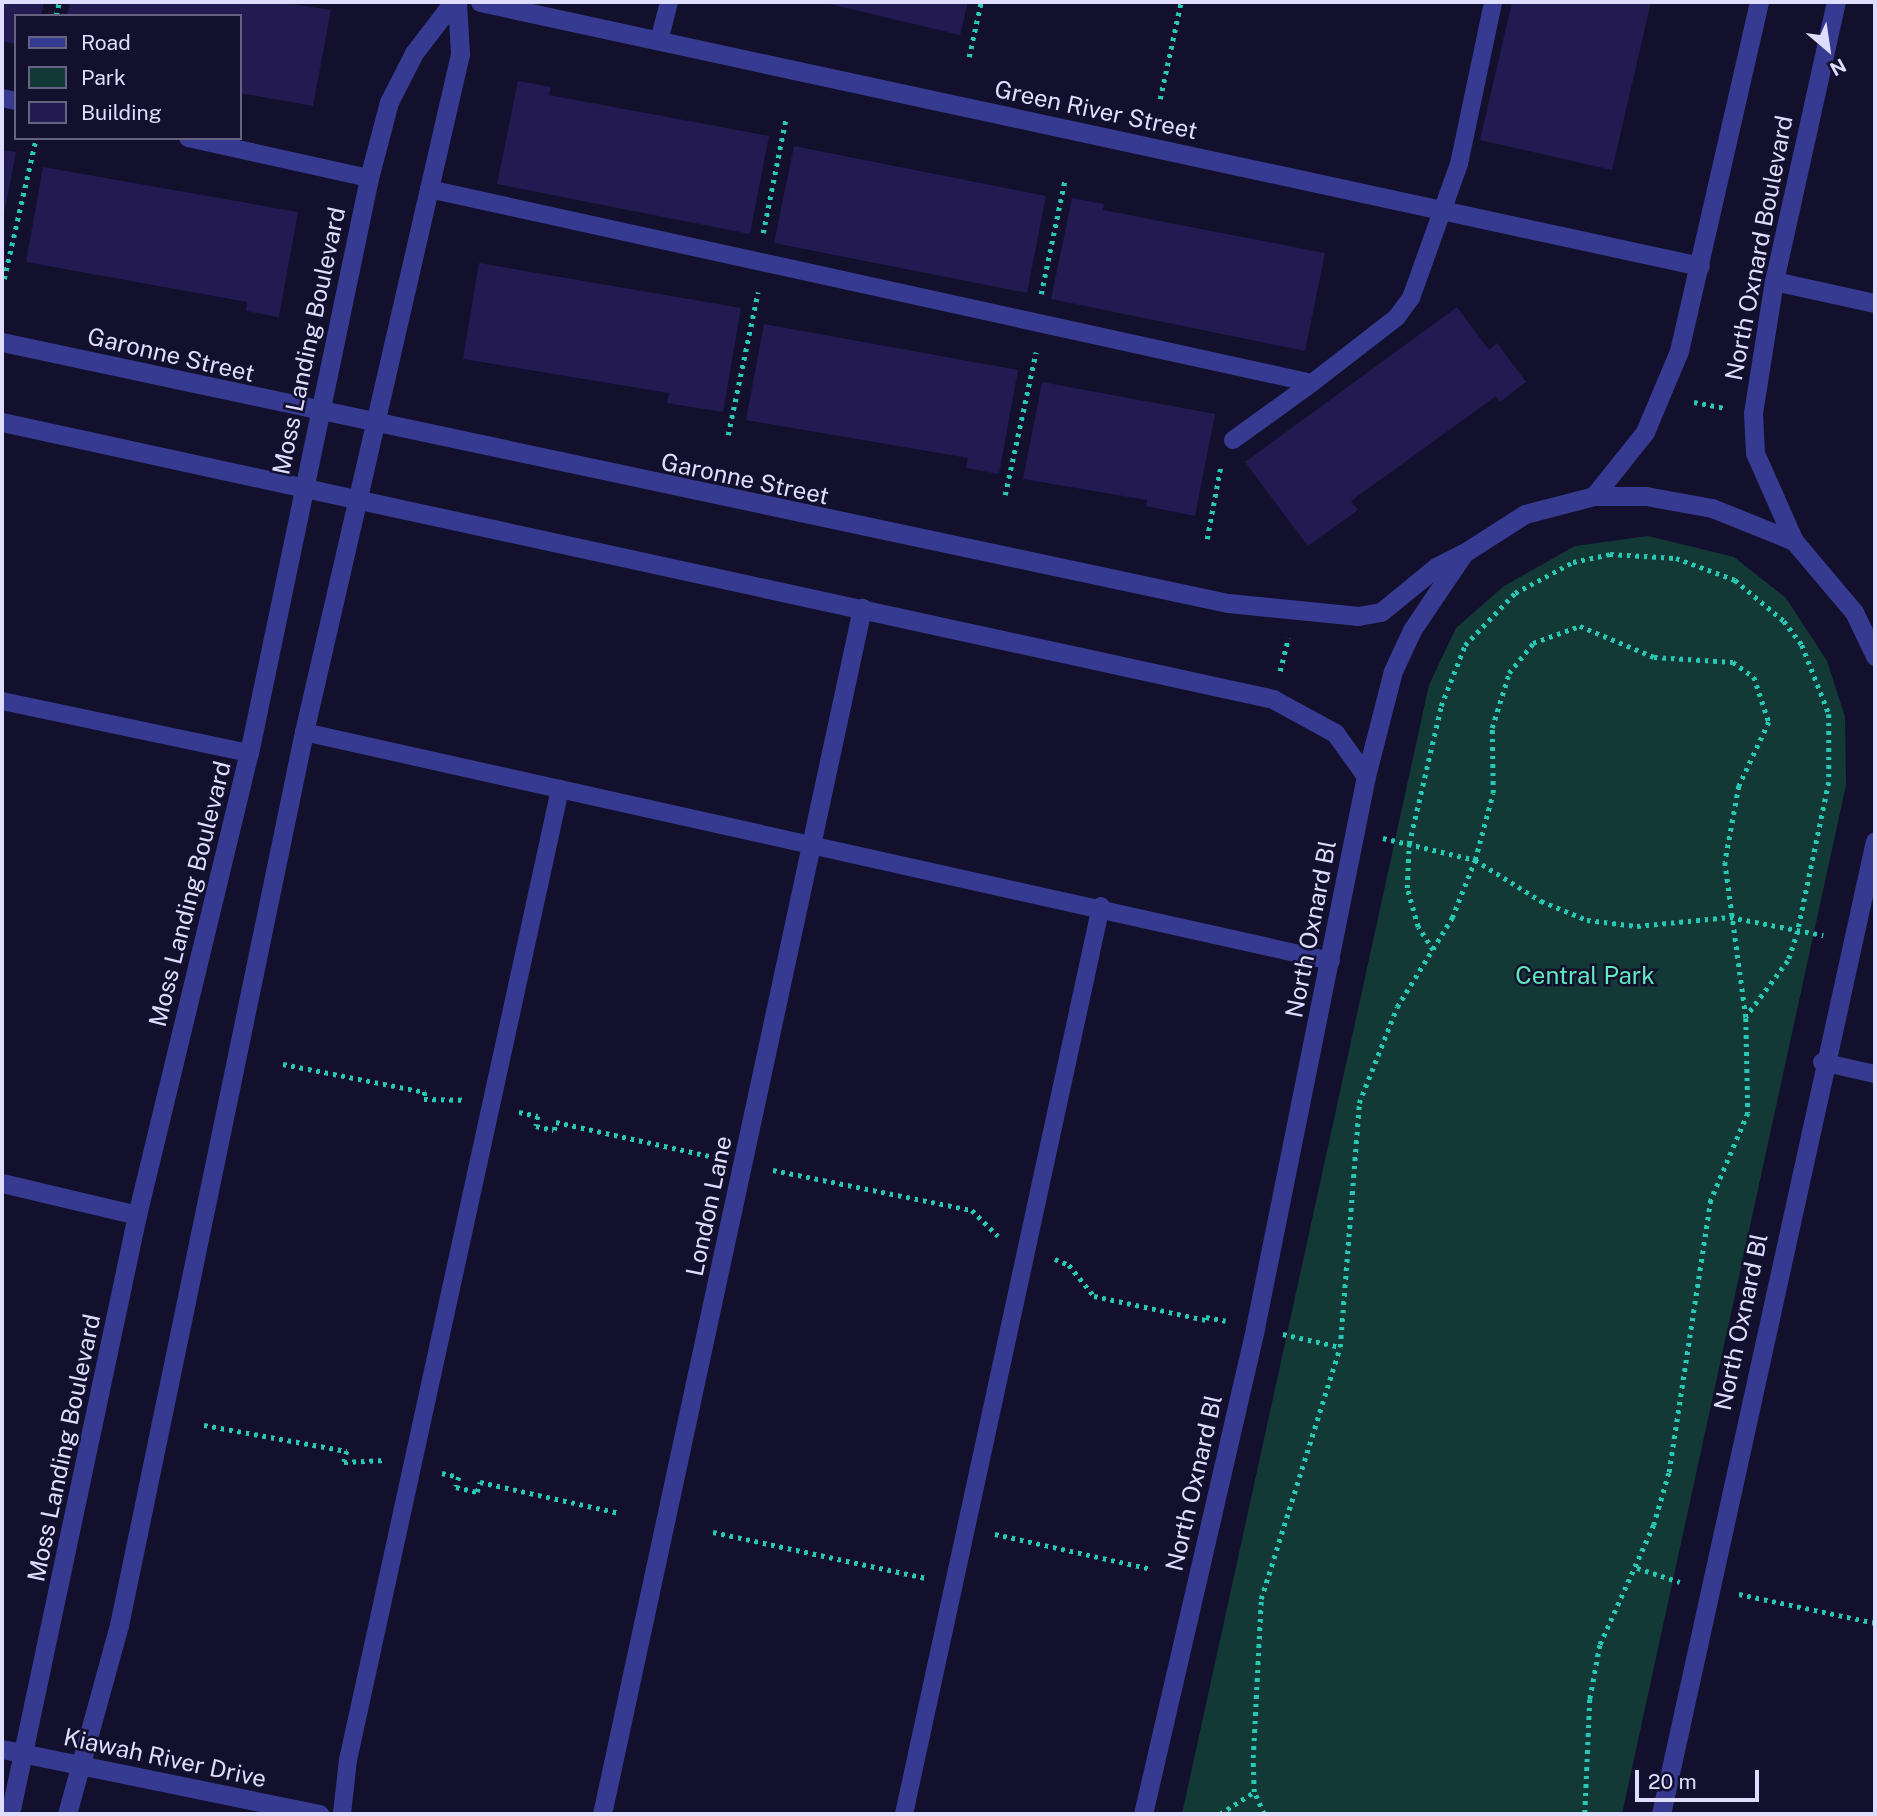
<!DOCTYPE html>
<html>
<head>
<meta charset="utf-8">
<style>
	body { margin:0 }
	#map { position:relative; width:1877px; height:1816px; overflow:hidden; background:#13102e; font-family:"Public Sans",sans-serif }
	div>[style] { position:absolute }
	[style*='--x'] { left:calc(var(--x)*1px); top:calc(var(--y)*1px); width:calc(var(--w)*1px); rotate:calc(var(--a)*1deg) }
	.green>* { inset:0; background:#123935 }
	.building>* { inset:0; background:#221a51 }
	.path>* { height:4.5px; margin-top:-2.25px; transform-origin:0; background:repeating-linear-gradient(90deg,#27c9b4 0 3.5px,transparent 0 8.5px) }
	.service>* { height:18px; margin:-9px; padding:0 9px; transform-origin:9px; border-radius:9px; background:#373a91 }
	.minor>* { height:19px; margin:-9.5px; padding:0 9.5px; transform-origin:9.5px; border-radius:9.5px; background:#373a91 }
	span { translate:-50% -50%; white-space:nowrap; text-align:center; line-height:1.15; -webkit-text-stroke:5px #13102e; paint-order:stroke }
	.street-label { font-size:24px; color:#dfddff }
	.park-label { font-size:24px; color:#5eeabd }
	.frame { position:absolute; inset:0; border:4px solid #dfddff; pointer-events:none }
	.legend { position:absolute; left:14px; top:14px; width:228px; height:126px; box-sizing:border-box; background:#13102e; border:2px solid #656282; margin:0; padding:9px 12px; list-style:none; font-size:21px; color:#dfddff }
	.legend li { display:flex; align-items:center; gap:14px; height:35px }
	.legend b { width:35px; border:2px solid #656282 }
	.north { position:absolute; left:1793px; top:14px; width:70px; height:70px; -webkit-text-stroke:5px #13102e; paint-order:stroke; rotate:151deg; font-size:19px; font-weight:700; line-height:28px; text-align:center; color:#dfddff }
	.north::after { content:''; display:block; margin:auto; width:24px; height:32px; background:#dfddff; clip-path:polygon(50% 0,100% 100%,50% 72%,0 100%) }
	.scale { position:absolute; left:1635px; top:1770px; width:124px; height:32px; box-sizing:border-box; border:4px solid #dfddff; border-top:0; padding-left:9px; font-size:21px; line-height:24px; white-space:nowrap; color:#dfddff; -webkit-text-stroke:5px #13102e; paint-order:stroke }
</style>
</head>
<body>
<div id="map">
	<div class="green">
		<i style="clip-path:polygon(1648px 536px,1734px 557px,1786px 598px,1827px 661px,1845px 717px,1846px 785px,1622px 1814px,1182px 1814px,1429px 685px,1456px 628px,1504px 586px,1575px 546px)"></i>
	</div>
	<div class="building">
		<i style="clip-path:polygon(2px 2px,44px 2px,41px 16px,16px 16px,16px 44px,2px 41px)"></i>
		<i style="clip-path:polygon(70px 2px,278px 2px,331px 10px,313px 106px,240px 93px,240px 16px,67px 16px)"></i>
		<i style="clip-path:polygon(821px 2px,968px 2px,960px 35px)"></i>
		<i style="clip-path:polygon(1512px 2px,1651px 2px,1612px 170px,1480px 140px)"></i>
		<i style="clip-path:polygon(518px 81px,551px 87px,549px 95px,769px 136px,750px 234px,497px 184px)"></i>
		<i style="clip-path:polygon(794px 146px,1046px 196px,1027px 293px,774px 243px)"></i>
		<i style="clip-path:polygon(2px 150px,16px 152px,3px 219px,2px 219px)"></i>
		<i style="clip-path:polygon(43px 167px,298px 212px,279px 317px,246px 311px,247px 302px,26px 262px)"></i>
		<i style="clip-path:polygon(1072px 198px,1104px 204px,1103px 210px,1325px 253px,1305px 351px,1051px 299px)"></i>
		<i style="clip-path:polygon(479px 263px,741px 308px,723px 412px,667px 403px,669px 393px,463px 359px)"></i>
		<i style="clip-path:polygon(1457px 307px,1489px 350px,1497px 343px,1526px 382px,1500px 402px,1496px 396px,1351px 501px,1358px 510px,1308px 546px,1245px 462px)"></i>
		<i style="clip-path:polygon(764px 324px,1018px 370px,999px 474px,966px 468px,968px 458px,746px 420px)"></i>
		<i style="clip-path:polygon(1042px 382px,1215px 414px,1195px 516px,1146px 506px,1147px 500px,1023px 479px)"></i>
	</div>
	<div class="path">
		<i style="--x:56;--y:16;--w:14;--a:-78"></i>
		<i style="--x:969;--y:57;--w:56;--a:-77.7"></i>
		<i style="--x:1160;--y:99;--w:99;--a:-77.8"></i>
		<i style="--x:763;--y:233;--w:117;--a:-78.7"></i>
		<i style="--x:4;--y:279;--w:145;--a:-77.2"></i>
		<i style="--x:1041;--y:294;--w:117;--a:-78.2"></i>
		<i style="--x:1694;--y:402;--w:31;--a:11"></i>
		<i style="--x:728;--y:435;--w:146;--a:-78.2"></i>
		<i style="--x:1005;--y:495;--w:146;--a:-77.8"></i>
		<i style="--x:1207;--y:539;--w:76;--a:-79.4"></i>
		<i style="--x:1280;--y:671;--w:34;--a:-76"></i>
		<i style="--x:1383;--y:838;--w:95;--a:13.4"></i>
		<i style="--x:1475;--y:860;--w:78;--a:31.8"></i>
		<i style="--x:1541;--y:901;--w:50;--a:22.4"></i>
		<i style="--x:1587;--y:920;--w:50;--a:6.8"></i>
		<i style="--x:1637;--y:926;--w:93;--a:-5.5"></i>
		<i style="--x:1730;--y:917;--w:95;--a:11"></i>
		<i style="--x:1433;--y:950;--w:27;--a:-123"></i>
		<i style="--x:1418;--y:927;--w:41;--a:-105.8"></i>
		<i style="--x:1407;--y:888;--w:44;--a:-87.4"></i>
		<i style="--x:1409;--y:844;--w:142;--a:-76.9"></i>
		<i style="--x:1441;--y:706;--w:66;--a:-68.5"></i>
		<i style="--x:1465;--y:645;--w:72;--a:-46.1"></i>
		<i style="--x:1515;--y:593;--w:66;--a:-28.1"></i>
		<i style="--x:1573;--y:562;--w:38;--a:-12"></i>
		<i style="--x:1610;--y:554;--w:66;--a:3.5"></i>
		<i style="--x:1676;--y:558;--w:63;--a:20.4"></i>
		<i style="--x:1735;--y:580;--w:64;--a:39.9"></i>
		<i style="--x:1784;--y:621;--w:30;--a:53"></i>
		<i style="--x:1802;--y:645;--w:74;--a:68.6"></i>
		<i style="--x:1829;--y:714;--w:68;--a:90"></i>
		<i style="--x:1829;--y:782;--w:152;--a:101.8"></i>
		<i style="--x:1798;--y:931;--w:32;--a:108"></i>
		<i style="--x:1788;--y:961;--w:70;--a:126.9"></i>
		<i style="--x:283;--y:1064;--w:145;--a:11.2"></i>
		<i style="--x:425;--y:1092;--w:7;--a:98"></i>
		<i style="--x:424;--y:1099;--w:39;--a:1"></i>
		<i style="--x:519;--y:1112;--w:19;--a:12"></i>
		<i style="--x:538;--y:1116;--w:10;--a:101"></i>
		<i style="--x:536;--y:1126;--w:18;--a:13"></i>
		<i style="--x:554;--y:1130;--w:8;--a:-76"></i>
		<i style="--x:556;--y:1122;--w:162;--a:12.5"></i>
		<i style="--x:773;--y:1170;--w:203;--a:11.4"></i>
		<i style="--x:972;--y:1210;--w:37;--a:45"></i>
		<i style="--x:1055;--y:1259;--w:15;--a:23"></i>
		<i style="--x:1069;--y:1265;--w:40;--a:51"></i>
		<i style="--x:1094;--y:1296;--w:115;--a:12.1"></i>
		<i style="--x:1206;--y:1317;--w:20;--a:11"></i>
		<i style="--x:1283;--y:1334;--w:58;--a:12.8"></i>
		<i style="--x:204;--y:1425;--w:145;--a:10.3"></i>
		<i style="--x:347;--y:1451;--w:11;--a:105"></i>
		<i style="--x:344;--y:1462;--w:41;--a:-2.8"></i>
		<i style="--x:442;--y:1473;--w:17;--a:13"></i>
		<i style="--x:459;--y:1477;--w:10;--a:107"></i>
		<i style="--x:456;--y:1487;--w:22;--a:13"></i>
		<i style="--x:477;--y:1492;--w:10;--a:-73"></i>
		<i style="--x:480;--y:1482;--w:143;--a:12.5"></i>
		<i style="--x:713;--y:1532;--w:218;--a:12.2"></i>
		<i style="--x:995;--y:1534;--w:160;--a:12.6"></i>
		<i style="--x:1637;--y:1568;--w:45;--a:18"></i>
		<i style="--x:1739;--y:1594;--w:139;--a:12"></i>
		<i style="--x:1220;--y:1814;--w:40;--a:-32.9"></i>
		<i style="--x:1264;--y:1814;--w:24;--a:-114"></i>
		<i style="--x:1254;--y:1792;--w:34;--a:-92"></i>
		<i style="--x:1253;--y:1758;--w:159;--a:-87.1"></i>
		<i style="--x:1261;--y:1599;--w:264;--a:-72.6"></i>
		<i style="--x:1340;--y:1347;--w:245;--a:-85.5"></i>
		<i style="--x:1359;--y:1103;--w:103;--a:-68.4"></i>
		<i style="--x:1397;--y:1007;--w:105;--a:-58.3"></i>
		<i style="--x:1452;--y:918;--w:62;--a:-68.4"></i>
		<i style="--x:1475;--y:860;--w:69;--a:-75"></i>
		<i style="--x:1493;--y:793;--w:65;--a:-90.9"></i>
		<i style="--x:1492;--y:728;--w:58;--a:-72.8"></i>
		<i style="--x:1509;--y:673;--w:38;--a:-51"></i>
		<i style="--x:1533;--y:643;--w:50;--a:-19.9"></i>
		<i style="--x:1580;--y:626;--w:80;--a:22.7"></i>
		<i style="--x:1654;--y:657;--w:79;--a:3.6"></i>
		<i style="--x:1733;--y:662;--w:26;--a:36"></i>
		<i style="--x:1754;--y:677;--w:47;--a:71.6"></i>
		<i style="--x:1769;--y:722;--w:71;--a:115.1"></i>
		<i style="--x:1739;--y:786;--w:77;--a:100.4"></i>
		<i style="--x:1725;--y:862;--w:157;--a:82.3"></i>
		<i style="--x:1746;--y:1018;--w:95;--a:88.8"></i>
		<i style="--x:1748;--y:1113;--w:95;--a:113"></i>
		<i style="--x:1711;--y:1200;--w:276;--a:98.7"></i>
		<i style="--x:1669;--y:1473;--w:54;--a:106.1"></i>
		<i style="--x:1654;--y:1525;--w:132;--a:114.2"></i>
		<i style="--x:1600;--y:1645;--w:55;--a:100.5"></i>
		<i style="--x:1590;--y:1699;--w:115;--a:92.5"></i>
	</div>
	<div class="service">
		<i style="--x:659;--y:41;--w:40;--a:-75.6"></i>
		<i style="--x:2;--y:98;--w:14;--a:12"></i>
		<i style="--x:188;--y:138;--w:185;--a:12.5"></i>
		<i style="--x:429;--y:189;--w:904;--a:12.39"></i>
		<i style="--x:1312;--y:383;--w:108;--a:-37.8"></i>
		<i style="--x:1397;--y:317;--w:24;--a:-54"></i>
		<i style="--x:1411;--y:298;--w:142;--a:-70.3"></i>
		<i style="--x:1459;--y:164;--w:166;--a:-78.1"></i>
		<i style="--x:1233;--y:440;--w:97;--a:-35.8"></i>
		<i style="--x:2;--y:701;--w:252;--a:11.9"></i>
		<i style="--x:304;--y:732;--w:1052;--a:12.57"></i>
		<i style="--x:1822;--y:1062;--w:54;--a:12.8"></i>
		<i style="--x:342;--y:1814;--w:54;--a:-83.7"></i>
		<i style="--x:348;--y:1760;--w:994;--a:-77.68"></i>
		<i style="--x:904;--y:1814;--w:929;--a:-77.76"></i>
	</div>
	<div class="minor">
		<i style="--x:480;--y:2;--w:1248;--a:12.21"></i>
		<i style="--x:1774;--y:281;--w:103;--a:12.3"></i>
		<i style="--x:2;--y:342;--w:1253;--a:12.02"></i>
		<i style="--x:1228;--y:603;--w:131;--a:5.7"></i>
		<i style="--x:1358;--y:616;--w:23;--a:-10"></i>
		<i style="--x:1381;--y:612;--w:71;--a:-39.3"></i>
		<i style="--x:1436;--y:567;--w:31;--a:-27"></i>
		<i style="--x:2;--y:422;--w:1301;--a:12.29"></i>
		<i style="--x:1273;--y:699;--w:71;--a:28.7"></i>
		<i style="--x:1335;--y:733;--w:53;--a:54.2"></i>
		<i style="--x:1594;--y:496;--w:82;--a:-51.4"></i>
		<i style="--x:1645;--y:432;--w:88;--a:-67.2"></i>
		<i style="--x:1679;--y:351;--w:358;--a:-77.1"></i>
		<i style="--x:1794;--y:541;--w:96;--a:-113.9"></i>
		<i style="--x:1755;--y:453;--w:40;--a:-92.9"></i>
		<i style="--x:1753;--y:413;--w:134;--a:-81"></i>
		<i style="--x:1774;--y:281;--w:286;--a:-77.5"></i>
		<i style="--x:2;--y:1183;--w:139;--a:13.3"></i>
		<i style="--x:2;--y:1749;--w:324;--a:11.6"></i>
		<i style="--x:10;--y:1814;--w:612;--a:-78.03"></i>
		<i style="--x:137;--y:1215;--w:475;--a:-76.4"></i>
		<i style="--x:249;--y:753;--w:587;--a:-78.21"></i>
		<i style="--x:369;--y:178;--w:79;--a:-75.3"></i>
		<i style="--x:389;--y:102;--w:55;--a:-63"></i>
		<i style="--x:414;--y:53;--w:64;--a:-52.6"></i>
		<i style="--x:67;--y:1814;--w:196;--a:-74.6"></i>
		<i style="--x:119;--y:1625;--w:912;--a:-78.3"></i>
		<i style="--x:304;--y:732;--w:696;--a:-77.04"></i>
		<i style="--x:460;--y:54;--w:52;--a:-93.3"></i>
		<i style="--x:602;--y:1814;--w:1234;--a:-77.83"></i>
		<i style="--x:1143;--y:1814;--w:499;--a:-77"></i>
		<i style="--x:1255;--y:1328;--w:563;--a:-78.63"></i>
		<i style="--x:1366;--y:776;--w:108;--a:-75.6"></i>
		<i style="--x:1393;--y:671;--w:45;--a:-65.1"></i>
		<i style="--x:1412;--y:630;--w:93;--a:-56"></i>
		<i style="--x:1464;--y:553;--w:72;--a:-32.6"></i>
		<i style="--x:1525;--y:514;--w:71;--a:-14.6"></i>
		<i style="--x:1594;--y:496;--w:52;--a:0"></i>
		<i style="--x:1646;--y:496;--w:67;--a:10.3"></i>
		<i style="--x:1712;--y:508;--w:88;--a:21.9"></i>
		<i style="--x:1794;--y:541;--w:93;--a:49.8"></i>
		<i style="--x:1854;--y:612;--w:49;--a:64.5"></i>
		<i style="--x:1661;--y:1814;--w:996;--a:-77.6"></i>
	</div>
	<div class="street-label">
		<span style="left:1096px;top:110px;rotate:12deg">Green River Street</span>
		<span style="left:1759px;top:248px;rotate:-79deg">North Oxnard Boulevard</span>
		<span style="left:309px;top:341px;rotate:-78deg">Moss Landing Boulevard</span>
		<span style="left:171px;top:355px;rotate:13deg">Garonne Street</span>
		<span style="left:745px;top:479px;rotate:12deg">Garonne Street</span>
		<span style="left:190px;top:894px;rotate:-76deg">Moss Landing Boulevard</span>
		<span style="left:1311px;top:929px;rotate:-79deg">North Oxnard Bl</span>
		<span style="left:709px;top:1206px;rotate:-78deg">London Lane</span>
		<span style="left:1741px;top:1322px;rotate:-78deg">North Oxnard Bl</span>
		<span style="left:64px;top:1448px;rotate:-78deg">Moss Landing Boulevard</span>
		<span style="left:1194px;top:1483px;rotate:-77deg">North Oxnard Bl</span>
		<span style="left:165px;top:1758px;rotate:12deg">Kiawah River Drive</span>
	</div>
	<div class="park-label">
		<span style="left:1585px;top:976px">Central Park</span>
	</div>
	<div class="frame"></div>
	<ul class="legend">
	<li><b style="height:9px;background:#373a91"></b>Road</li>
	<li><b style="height:19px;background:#123935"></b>Park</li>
	<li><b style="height:19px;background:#221a51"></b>Building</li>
	</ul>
	<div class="north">N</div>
	<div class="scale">20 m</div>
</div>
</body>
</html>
